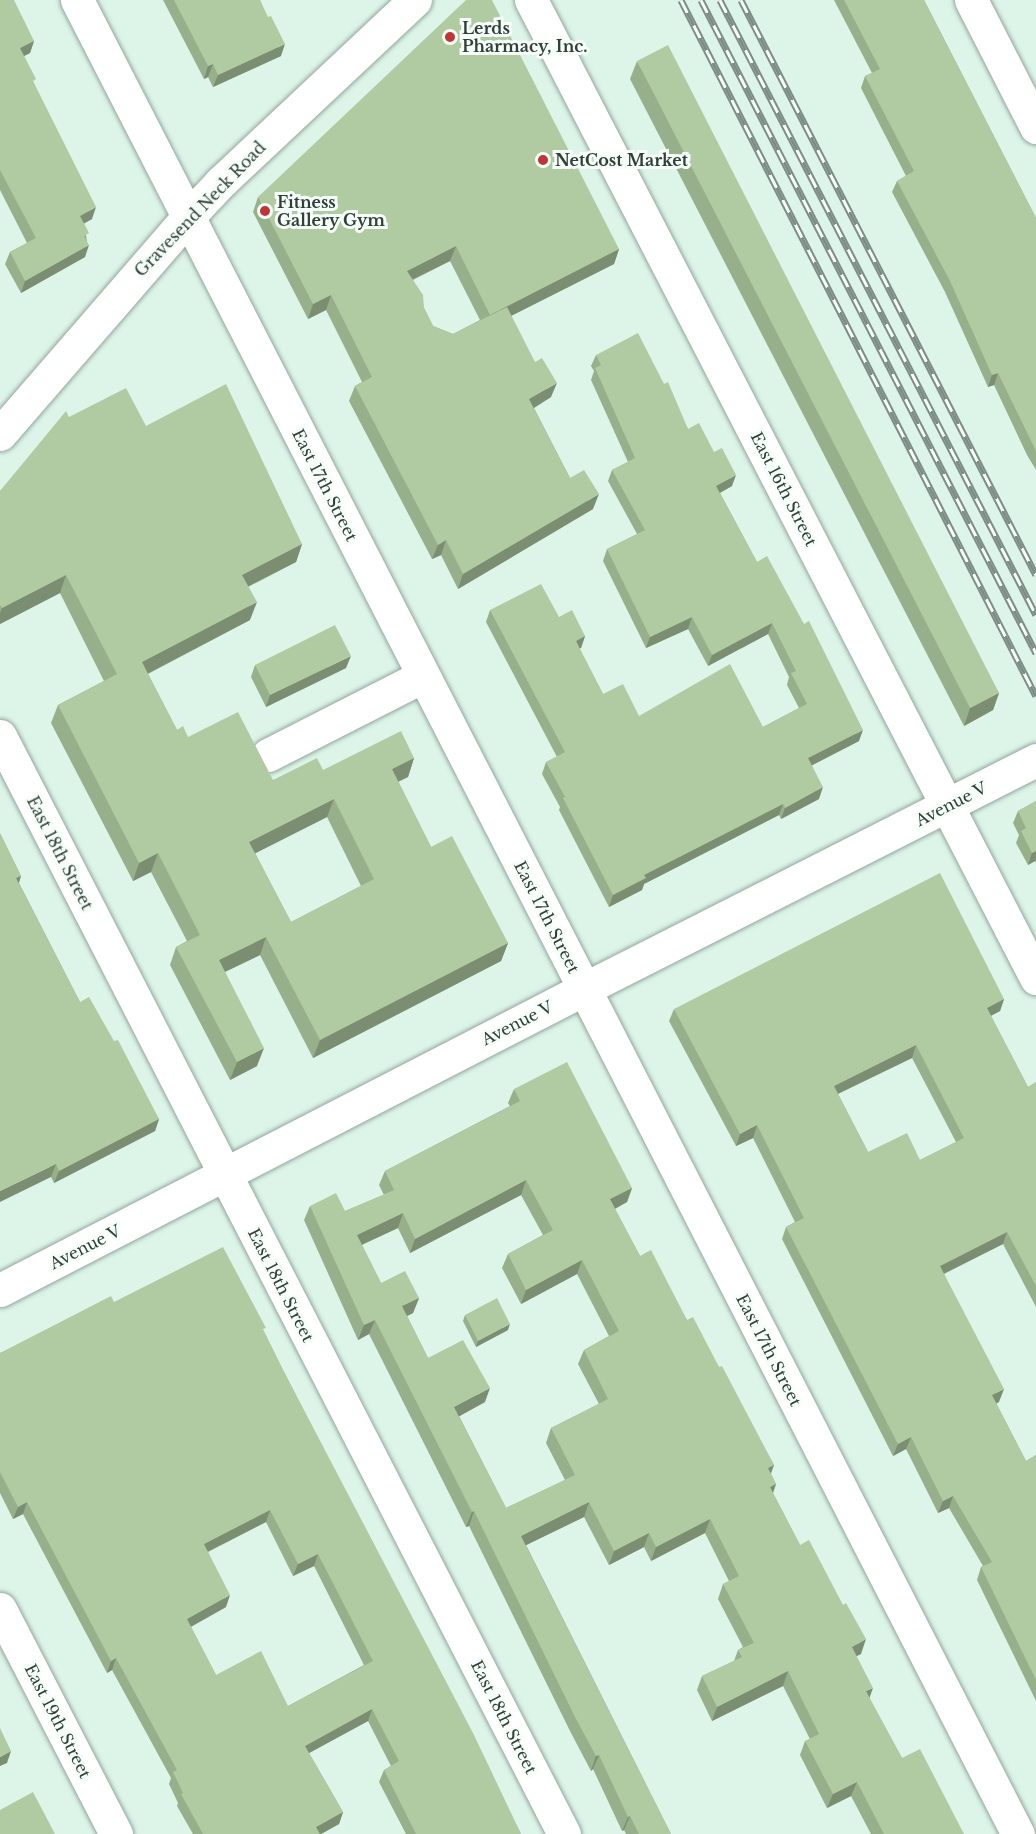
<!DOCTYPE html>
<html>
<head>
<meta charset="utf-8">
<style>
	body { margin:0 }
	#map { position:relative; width:1036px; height:1834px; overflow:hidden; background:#ddf5e8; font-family:"Libre Baskerville",serif }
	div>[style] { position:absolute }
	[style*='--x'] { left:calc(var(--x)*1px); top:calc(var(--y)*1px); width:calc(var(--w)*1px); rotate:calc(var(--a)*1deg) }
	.roads { filter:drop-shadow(0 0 2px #91a79b) drop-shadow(0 0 2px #91a79b) }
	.minor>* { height:33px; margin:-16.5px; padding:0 16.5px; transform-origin:16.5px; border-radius:16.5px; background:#fff }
	.rail>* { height:7px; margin-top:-3.5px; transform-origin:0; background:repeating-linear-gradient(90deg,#f5fef9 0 14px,#7d8d85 0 28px); box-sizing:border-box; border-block:2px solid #7d8d85 }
	.wall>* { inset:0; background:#97af8b }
	.shaded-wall>* { inset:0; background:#7b8e71 }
	.building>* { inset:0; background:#b0cba2 }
	.dots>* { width:16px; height:16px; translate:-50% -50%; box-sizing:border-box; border:3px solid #f5fef9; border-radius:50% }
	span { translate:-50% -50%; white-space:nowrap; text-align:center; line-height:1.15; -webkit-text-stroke:6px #f5fef9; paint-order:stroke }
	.poi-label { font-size:16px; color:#343e39; font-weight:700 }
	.left { translate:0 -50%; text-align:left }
	.street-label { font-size:16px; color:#343e39 }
</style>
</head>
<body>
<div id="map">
	<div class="roads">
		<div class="minor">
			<i style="--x:77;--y:0;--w:2061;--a:62.84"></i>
			<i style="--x:531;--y:0;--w:1101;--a:62.69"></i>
			<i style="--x:971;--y:0;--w:143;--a:62.9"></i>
			<i style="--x:0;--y:434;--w:287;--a:-49.1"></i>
			<i style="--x:188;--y:217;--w:48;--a:-46.7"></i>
			<i style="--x:221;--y:182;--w:266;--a:-43.2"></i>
			<i style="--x:0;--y:736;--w:1234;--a:62.81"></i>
			<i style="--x:268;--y:755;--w:174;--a:-27"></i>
			<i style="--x:0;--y:1290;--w:657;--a:-27.27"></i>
			<i style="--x:584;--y:989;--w:507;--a:-26.87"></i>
			<i style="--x:0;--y:1609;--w:253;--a:62.7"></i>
		</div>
	</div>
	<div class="rail">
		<i style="--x:681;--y:0;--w:781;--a:62.98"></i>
		<i style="--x:701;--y:0;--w:734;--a:62.84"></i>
		<i style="--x:720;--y:0;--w:691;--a:62.8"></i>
		<i style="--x:741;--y:0;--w:646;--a:62.84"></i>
	</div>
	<div class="wall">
		<i style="clip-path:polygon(0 0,34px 41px,30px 53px,24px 56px,34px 84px,92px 219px,84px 223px,87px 241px,85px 257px,21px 293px,5px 264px,10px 252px,27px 243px,0 190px)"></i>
		<i style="clip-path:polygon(163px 0,260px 0,281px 56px,213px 87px,208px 77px,204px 79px)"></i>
		<i style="clip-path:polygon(834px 0,924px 0,1036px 218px,1036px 470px,1027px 455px,994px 385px,988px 387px,945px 292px,892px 192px,897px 181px,906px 176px,861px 88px,865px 76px,872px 73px)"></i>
		<i style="clip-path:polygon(637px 61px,999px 693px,993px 710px,964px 726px,630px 79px)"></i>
		<i style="clip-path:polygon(evenodd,258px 197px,619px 249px,614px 264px,511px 316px,551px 397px,534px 408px,570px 478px,593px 509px,458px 589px,441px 555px,432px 559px,349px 401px,355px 386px,362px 382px,326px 310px,308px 319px,253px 212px,258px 197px,450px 261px,480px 320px,453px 334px,433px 326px,424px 308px,413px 280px,450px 261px)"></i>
		<i style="clip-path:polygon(596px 355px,664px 384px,688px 429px,732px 486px,720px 493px,757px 562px,859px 741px,812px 765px,819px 799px,781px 819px,779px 815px,644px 884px,642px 890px,609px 907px,559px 810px,560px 807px,542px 774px,546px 762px,557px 757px,486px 622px,490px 610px,559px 617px,585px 636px,581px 648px,579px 648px,603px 694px,639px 716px,763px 727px,799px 708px,787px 685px,789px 677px,768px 634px,708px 666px,688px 629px,646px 648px,603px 561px,607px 549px,637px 534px,608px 481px,612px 470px,628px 462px,591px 380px,594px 371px,591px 366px)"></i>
		<i style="clip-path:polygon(evenodd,69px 417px,146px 426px,302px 544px,296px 562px,248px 587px,250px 620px,148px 674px,177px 730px,188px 737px,273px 780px,323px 770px,414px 758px,408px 777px,398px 781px,431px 847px,508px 943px,501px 961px,313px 1058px,260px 955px,225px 972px,257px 1066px,230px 1080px,170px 965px,176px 947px,187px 941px,151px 872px,133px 881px,51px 723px,58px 705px,104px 681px,60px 593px,0 624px,0 491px,69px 417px,327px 817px,361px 886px,291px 922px,255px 853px,327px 817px)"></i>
		<i style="clip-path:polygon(255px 665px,346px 668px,266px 707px,251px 677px)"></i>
		<i style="clip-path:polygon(1036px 801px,1036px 864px,1035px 861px,1028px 865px,1016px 843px,1019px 835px,1013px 823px,1018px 811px)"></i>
		<i style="clip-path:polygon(0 833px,21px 876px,19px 883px,80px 1002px,159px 1119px,155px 1131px,54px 1183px,51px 1177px)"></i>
		<i style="clip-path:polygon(evenodd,1004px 999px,1000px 1011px,991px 1016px,1028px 1087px,1036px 1082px,1036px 1307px,1003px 1244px,944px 1274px,999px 1402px,996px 1403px,1026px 1461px,1036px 1455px,1036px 1701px,977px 1580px,981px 1567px,983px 1566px,949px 1508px,938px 1513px,906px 1449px,893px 1456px,782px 1239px,786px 1227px,795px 1222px,753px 1138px,736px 1146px,669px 1021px,674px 1009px,1004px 999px,912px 1058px,956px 1142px,920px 1160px,868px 1152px,838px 1094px,912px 1058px)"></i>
		<i style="clip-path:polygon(evenodd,514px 1089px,632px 1188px,627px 1202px,615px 1209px,640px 1256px,687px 1320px,719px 1367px,774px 1465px,771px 1474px,776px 1484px,773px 1493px,800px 1545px,861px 1654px,856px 1656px,869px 1698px,902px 1758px,964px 1834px,871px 1834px,851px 1796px,827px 1808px,800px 1755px,805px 1741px,810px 1739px,783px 1686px,712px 1721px,697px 1690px,702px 1676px,734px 1661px,738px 1650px,743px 1647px,718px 1599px,723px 1584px,729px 1581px,705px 1533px,651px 1561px,644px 1547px,609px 1565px,584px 1517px,526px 1545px,671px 1834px,626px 1834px,624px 1830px,622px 1831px,593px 1769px,591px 1771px,570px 1731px,469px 1526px,466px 1527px,369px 1334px,358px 1340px,304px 1220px,310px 1206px,345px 1211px,384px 1195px,379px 1185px,385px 1171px,510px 1106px,508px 1103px,514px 1089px,521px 1195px,543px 1235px,508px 1254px,502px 1268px,521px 1304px,577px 1274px,609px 1336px,584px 1350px,578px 1364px,599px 1404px,551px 1428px,546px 1443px,565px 1480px,506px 1508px,459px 1416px,485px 1402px,428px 1358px,407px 1316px,413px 1313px,419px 1298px,381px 1283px,362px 1245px,398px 1228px,410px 1253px,521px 1195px)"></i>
		<i style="clip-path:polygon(evenodd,114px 1302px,264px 1332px,282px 1368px,521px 1834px,406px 1834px,379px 1782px,384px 1770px,391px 1766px,368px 1721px,309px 1753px,343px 1812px,339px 1824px,321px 1834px,193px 1834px,177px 1806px,178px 1803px,169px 1784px,171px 1778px,112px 1670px,107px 1673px,23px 1514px,13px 1519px,0 1493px,0 1353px,114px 1302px,266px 1522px,293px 1576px,314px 1566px,364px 1665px,288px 1706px,216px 1675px,191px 1627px,226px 1607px,208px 1552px,266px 1522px)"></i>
		<i style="clip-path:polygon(465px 1315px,508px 1330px,476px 1347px,463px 1321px)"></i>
	</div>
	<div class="shaded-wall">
		<i style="clip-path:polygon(34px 41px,30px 53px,16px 60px,20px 48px)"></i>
		<i style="clip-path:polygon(285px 44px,281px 56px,213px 87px,218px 75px)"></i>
		<i style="clip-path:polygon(213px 64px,208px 77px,204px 79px,208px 66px)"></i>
		<i style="clip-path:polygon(96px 207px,92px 219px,76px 228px,80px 216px)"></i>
		<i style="clip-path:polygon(89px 245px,85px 257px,21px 293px,25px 281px)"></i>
		<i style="clip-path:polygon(456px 246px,450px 261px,401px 285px,407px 271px)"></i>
		<i style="clip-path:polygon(619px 249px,614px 264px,485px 329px,490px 315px)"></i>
		<i style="clip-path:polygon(331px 295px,326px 310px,308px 319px,313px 304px)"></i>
		<i style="clip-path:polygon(998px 373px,994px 385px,988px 387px,992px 375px)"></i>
		<i style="clip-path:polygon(557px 383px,551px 397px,524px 414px,529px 399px)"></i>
		<i style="clip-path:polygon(736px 475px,732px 486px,712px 497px,716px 486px)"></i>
		<i style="clip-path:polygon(599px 494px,593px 509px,458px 589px,463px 574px)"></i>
		<i style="clip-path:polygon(446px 540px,441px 555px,432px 559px,438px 545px)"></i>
		<i style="clip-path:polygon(302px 544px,296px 562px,235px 593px,242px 575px)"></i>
		<i style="clip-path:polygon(66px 575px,60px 593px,0 624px,0 613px,2px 608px)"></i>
		<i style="clip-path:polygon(257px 602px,250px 620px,135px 680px,142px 662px)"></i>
		<i style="clip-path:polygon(692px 617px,688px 629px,646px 648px,650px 637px)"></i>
		<i style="clip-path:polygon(772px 623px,768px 634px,708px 666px,712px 655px)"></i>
		<i style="clip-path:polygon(585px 636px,581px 648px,571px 653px,576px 641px)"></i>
		<i style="clip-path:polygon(351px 656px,346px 668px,266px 707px,270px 695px)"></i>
		<i style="clip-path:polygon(999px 693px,993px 710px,964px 726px,970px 708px)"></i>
		<i style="clip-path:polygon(863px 730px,859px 741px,803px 770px,808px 758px)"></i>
		<i style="clip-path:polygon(414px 758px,408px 777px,386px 788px,392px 769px)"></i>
		<i style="clip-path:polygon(823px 787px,819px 799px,781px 819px,785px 808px)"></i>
		<i style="clip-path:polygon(334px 799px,327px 817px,242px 860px,249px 842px)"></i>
		<i style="clip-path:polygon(783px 804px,779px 815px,644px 884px,642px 890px,609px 907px,613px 895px,644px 875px)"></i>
		<i style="clip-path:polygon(1036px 851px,1036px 858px,1035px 861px,1028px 865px,1032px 853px)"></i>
		<i style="clip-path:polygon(158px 853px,151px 872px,133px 881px,139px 863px)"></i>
		<i style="clip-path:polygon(21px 876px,17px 888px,16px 878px)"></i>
		<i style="clip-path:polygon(266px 937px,260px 955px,212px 978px,219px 960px)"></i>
		<i style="clip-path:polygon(508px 943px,501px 961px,313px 1058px,320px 1040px)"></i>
		<i style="clip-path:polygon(1004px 999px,1000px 1011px,982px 1020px,987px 1008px)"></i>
		<i style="clip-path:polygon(916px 1045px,912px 1058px,829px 1098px,834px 1086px)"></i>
		<i style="clip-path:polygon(264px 1048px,257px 1066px,230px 1080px,237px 1062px)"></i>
		<i style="clip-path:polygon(159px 1119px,155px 1131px,54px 1183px,59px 1171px)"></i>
		<i style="clip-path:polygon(757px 1125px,753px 1138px,736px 1146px,740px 1134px)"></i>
		<i style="clip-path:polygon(56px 1164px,51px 1177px,0 1202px,0 1191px)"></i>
		<i style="clip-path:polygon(526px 1180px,521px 1195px,410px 1253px,415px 1239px)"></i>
		<i style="clip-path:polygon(632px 1188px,627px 1202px,605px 1214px,610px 1199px)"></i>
		<i style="clip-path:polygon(403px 1213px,398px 1228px,352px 1249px,357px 1235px)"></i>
		<i style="clip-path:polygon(1007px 1232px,1003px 1244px,935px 1278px,940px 1266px)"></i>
		<i style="clip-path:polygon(582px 1260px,577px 1274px,521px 1304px,526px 1290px)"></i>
		<i style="clip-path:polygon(419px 1298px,413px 1313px,397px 1321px,402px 1306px)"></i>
		<i style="clip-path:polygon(375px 1320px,369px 1334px,358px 1340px,364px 1325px)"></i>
		<i style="clip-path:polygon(510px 1324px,508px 1330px,476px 1347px,478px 1341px)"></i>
		<i style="clip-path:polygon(490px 1388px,485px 1402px,449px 1422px,454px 1407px)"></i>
		<i style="clip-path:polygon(1004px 1389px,999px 1402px,988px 1408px,992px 1395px)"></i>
		<i style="clip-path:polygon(911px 1437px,906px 1449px,893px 1456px,898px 1444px)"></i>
		<i style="clip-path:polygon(774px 1465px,768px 1479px,768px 1468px)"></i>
		<i style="clip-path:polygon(776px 1484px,771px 1498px,770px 1487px)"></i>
		<i style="clip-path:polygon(953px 1496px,949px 1508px,938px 1513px,943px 1501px)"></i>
		<i style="clip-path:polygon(27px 1502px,23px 1514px,13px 1519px,18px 1507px)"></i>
		<i style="clip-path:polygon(589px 1502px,584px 1517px,516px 1550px,521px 1536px)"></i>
		<i style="clip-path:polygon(270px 1510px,266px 1522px,199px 1556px,204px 1544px)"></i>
		<i style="clip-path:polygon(474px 1511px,469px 1526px,466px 1527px,472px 1512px)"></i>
		<i style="clip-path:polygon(710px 1519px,705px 1533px,651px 1561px,656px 1547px)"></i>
		<i style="clip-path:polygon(649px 1533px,644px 1547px,609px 1565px,614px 1551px)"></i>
		<i style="clip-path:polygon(318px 1554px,314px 1566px,293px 1576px,298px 1564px)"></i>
		<i style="clip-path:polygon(230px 1595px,226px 1607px,183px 1631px,187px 1619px)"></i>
		<i style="clip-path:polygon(866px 1639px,861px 1654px,846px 1661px,852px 1647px)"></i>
		<i style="clip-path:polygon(116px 1658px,112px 1670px,107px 1673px,111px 1661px)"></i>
		<i style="clip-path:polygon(788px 1671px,783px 1686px,712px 1721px,717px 1707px)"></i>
		<i style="clip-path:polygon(873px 1688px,868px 1702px,866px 1691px)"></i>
		<i style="clip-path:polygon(372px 1709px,368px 1721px,300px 1758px,305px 1746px)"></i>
		<i style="clip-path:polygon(11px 1751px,7px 1763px,0 1766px,0 1757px)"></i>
		<i style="clip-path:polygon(599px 1755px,593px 1769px,591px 1771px,596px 1756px)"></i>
		<i style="clip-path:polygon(857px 1782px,851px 1796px,827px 1808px,833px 1794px)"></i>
		<i style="clip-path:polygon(343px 1812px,339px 1824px,321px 1834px,313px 1834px,316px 1827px)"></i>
		<i style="clip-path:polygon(630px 1816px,624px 1830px,622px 1831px,628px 1817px)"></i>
	</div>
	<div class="building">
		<i style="clip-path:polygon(0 0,14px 0,34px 41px,20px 48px,36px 79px,33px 81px,96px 207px,80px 216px,89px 233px,84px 236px,89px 245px,25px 281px,10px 252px,36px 238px,0 170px)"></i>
		<i style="clip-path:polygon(174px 0,260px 0,268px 17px,271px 16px,285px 44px,218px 75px,213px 64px,208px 66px)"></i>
		<i style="clip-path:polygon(466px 0,492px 0,619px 249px,490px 315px,456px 246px,407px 271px,423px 295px,424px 308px,433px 326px,453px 334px,507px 307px,535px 362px,542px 358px,557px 383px,529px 399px,570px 478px,584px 470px,599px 494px,463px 574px,446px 540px,438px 545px,355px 386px,372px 377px,331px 295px,313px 304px,258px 197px)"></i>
		<i style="clip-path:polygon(844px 0,924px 0,1036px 218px,1036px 451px,998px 373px,992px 375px,950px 281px,897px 181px,914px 171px,865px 76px,880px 69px)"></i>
		<i style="clip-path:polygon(668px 45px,999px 693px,970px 708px,637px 61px)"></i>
		<i style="clip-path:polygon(638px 333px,664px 384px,668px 382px,688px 429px,699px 423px,714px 452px,722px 448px,736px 475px,716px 486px,757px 562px,767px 556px,804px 624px,809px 621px,863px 730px,808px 758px,823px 787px,785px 808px,783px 804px,644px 875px,646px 878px,613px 895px,563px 798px,565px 797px,546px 762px,565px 752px,490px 610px,541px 584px,559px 617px,572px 610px,585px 636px,576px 641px,603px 694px,623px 684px,639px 716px,730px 664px,763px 727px,807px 704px,791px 673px,796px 671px,772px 623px,712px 655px,692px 617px,650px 637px,607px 549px,645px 530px,612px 470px,635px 458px,595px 368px,601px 365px,596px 355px)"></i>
		<i style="clip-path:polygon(evenodd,226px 384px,302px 544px,242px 575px,257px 602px,142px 662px,177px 730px,183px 726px,188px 737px,238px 712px,273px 780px,317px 758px,323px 770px,401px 731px,414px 758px,392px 769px,431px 847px,452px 836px,508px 943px,320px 1040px,266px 937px,219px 960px,264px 1048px,237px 1062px,176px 947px,200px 935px,158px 853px,139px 863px,58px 705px,117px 674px,66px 575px,2px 608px,0 605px,0 491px,66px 411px,69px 417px,126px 388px,146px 426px,226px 384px,334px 799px,374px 879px,291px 922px,249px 842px,334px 799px)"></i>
		<i style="clip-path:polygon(335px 625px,351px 656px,270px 695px,255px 665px)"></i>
		<i style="clip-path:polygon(1036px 801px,1036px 851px,1032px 853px,1021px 831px,1026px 828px,1018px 811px)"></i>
		<i style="clip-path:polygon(0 833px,21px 876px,16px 878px,80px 1002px,89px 997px,114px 1041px,118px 1040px,159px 1119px,59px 1171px,56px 1164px,0 1191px)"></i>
		<i style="clip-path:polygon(evenodd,940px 873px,1004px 999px,987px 1008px,1028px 1087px,1036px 1082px,1036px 1286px,1007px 1232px,940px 1266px,1004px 1389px,992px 1395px,1026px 1461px,1036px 1455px,1036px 1680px,981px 1567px,992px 1562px,953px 1496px,943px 1501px,911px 1437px,898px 1444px,786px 1227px,804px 1218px,757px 1125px,740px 1134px,674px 1009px,940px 873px,916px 1045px,964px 1138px,920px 1160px,907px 1133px,868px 1152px,834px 1086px,916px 1045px)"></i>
		<i style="clip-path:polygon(evenodd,567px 1062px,632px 1188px,610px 1199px,640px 1256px,651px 1250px,687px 1320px,693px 1317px,719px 1367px,722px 1366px,774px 1465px,768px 1468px,776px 1484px,770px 1487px,800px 1545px,809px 1540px,843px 1605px,846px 1603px,866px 1639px,852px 1647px,873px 1688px,866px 1691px,902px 1758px,920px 1749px,964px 1834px,884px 1834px,857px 1782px,833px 1794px,805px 1741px,819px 1734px,788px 1671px,717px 1707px,702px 1676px,742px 1657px,738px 1650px,754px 1643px,723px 1584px,739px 1576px,710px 1519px,656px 1547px,649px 1533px,614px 1551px,589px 1502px,521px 1536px,671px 1834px,639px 1834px,630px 1816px,628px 1817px,599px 1755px,596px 1756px,575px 1717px,474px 1511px,472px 1512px,375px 1320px,364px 1325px,310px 1206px,336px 1193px,345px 1211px,394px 1190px,385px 1171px,520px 1101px,514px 1089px,567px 1062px,526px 1180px,553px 1230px,508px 1254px,526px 1290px,582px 1260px,619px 1331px,584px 1350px,608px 1399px,551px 1428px,575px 1475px,506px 1508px,454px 1407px,490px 1388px,463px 1340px,428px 1358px,402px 1306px,419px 1298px,405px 1271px,381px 1283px,357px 1235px,403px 1213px,415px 1239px,526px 1180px)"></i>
		<i style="clip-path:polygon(evenodd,223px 1247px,266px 1328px,263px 1329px,282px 1368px,474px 1735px,521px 1834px,416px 1834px,384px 1770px,399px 1761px,372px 1709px,305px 1746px,343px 1812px,316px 1827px,320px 1834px,203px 1834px,181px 1794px,183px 1793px,173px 1772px,177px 1770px,116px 1658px,111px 1661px,27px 1502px,18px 1507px,0 1472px,0 1353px,111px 1296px,114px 1302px,223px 1247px,270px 1510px,298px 1564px,318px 1554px,373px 1661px,288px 1706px,261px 1651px,216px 1675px,187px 1619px,230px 1595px,204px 1544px,270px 1510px)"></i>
		<i style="clip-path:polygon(497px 1298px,510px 1324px,478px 1341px,465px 1315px)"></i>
		<i style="clip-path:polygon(0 1728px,11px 1751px,0 1757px)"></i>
		<i style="clip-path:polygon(33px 1792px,55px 1834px,0 1834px,0 1810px)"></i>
	</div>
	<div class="dots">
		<i style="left:450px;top:37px;background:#c33436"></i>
		<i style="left:543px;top:160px;background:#c33436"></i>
		<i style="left:265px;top:211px;background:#c33436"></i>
	</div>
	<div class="poi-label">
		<span class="left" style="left:462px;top:37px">Lerds<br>Pharmacy, Inc.</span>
		<span class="left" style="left:555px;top:160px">NetCost Market</span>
		<span class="left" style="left:277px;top:211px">Fitness<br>Gallery Gym</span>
	</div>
	<div class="street-label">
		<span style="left:200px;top:209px;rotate:-46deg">Gravesend Neck Road</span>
		<span style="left:325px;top:485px;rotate:63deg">East 17th Street</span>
		<span style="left:784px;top:489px;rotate:63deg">East 16th Street</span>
		<span style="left:951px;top:804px;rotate:-27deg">Avenue V</span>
		<span style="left:60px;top:853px;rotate:63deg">East 18th Street</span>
		<span style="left:547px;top:917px;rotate:63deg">East 17th Street</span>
		<span style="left:517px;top:1023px;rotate:-27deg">Avenue V</span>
		<span style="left:85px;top:1247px;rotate:-27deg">Avenue V</span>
		<span style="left:281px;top:1285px;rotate:63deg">East 18th Street</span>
		<span style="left:769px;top:1350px;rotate:63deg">East 17th Street</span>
		<span style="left:504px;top:1717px;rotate:63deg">East 18th Street</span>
		<span style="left:58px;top:1721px;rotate:63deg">East 19th Street</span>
	</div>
</div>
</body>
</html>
